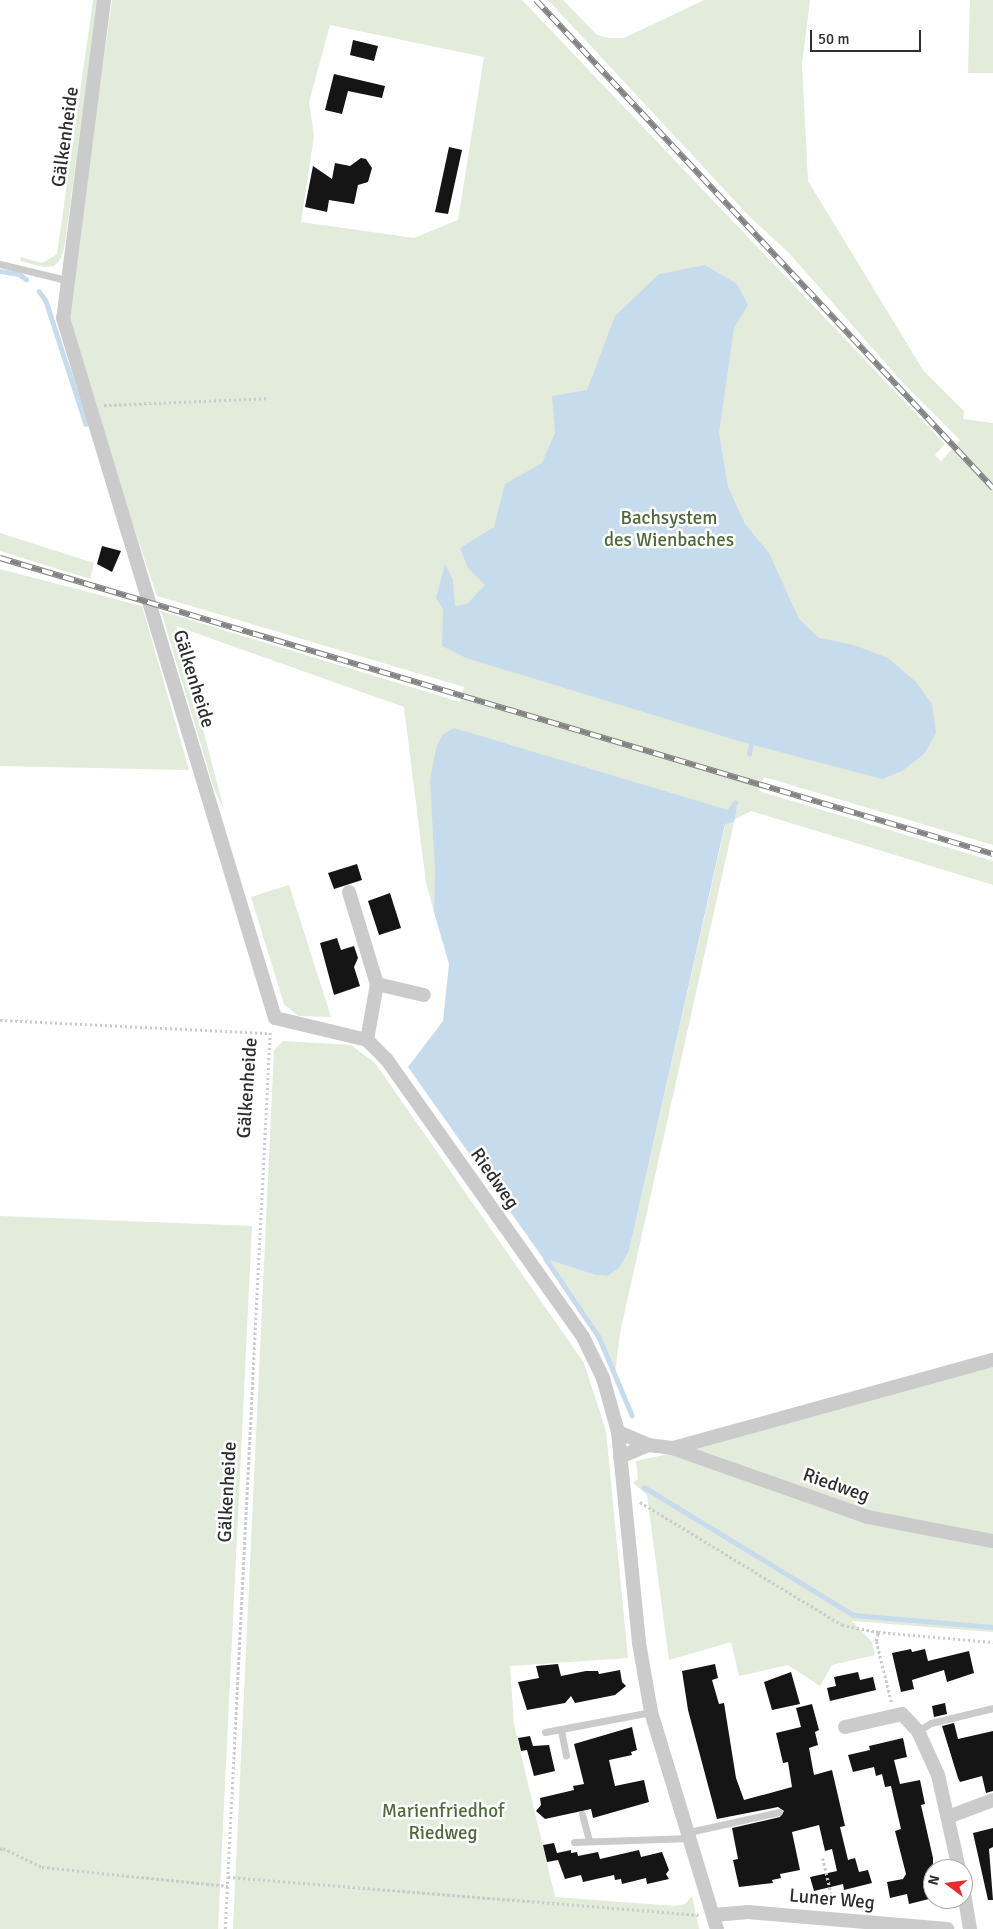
<!DOCTYPE html>
<html>
<head>
<meta charset="utf-8">
<style>
	body { margin:0 }
	#map { position:relative; width:993px; height:1929px; overflow:hidden; background:#fff; font-family:Signika,sans-serif }
	div>[style] { position:absolute }
	[style*='--x'] { left:calc(var(--x)*1px); top:calc(var(--y)*1px); width:calc(var(--w)*1px); rotate:calc(var(--a)*1deg) }
	.green>* { inset:0; background:#e3ebdb }
	.water>* { inset:0; background:#c6dbec }
	.stream>* { height:4.5px; margin:-2.25px; padding:0 2.25px; transform-origin:2.25px; border-radius:2.25px; background:#c6dbec }
	.building>* { inset:0; background:#151515 }
	.path>* { height:2.5px; margin-top:-1.25px; transform-origin:0; background:repeating-linear-gradient(90deg,#cbcbcb 0 2.5px,transparent 0 5px) }
	.service>* { height:7px; margin:-3.5px; padding:0 3.5px; transform-origin:3.5px; border-radius:3.5px; background:#cbcbcb }
	.minor>* { height:14px; margin:-7px; padding:0 7px; transform-origin:7px; border-radius:7px; background:#cbcbcb }
	.rail>* { height:5.5px; margin-top:-2.75px; transform-origin:0; background:repeating-linear-gradient(90deg,#fff 0 11px,#838383 0 22px); box-sizing:border-box; border-block:1px solid #838383 }
	span { translate:-50% -50%; white-space:nowrap; text-align:center; line-height:1.15; -webkit-text-stroke:5px #fff; paint-order:stroke }
	.street-label { font-size:19px; color:#2e2e2e }
	.park-label { font-size:19px; color:#4e6a3a }
	.north { position:absolute; left:923px; top:1859px; width:50px; height:50px; box-sizing:border-box; background:#fff; border:1px solid #ababab; border-radius:50%; rotate:285deg; font-size:14px; font-weight:700; line-height:20px; text-align:center; color:#2e2e2e }
	.north::after { content:''; display:block; margin:auto; width:18px; height:22px; background:#e92b30; clip-path:polygon(50% 0,100% 100%,50% 72%,0 100%) }
	.scale { position:absolute; left:810px; top:30px; width:111px; height:22px; box-sizing:border-box; border:2px solid #2e2e2e; border-top:0; padding-left:6px; font-size:15px; line-height:18px; white-space:nowrap; color:#2e2e2e; -webkit-text-stroke:4px #fff; paint-order:stroke }
</style>
</head>
<body>
<div id="map">
	<div class="green">
		<i style="clip-path:polygon(93px 0,98px 0,64px 249px,60px 260px,54px 266px,44px 267px,20px 261px,21px 257px,42px 263px,57px 254px)"></i>
		<i style="clip-path:polygon(evenodd,112px 0,522px 0,945px 444px,935px 455px,941px 461px,960px 440px,903px 383px,789px 253px,749px 216px,548px 0,563px 0,597px 35px,609px 38px,624px 38px,704px 0,810px 0,802px 64px,808px 181px,923px 370px,964px 411px,963px 419px,993px 423px,993px 845px,764px 777px,759px 791px,993px 861px,993px 885px,751px 811px,728px 823px,734px 822px,620px 1333px,615px 1374px,593px 1331px,543px 1258px,595px 1275px,608px 1276px,619px 1268px,629px 1251px,725px 826px,449px 1026px,452px 944px,435px 888px,434px 912px,426px 883px,404px 707px,176px 626px,224px 810px,214px 789px,161px 611px,460px 702px,464px 687px,157px 596px,94px 411px,67px 316px,112px 0,330px 25px,484px 57px,458px 220px,414px 238px,301px 222px,314px 136px,309px 102px,330px 25px)"></i>
		<i style="clip-path:polygon(970px 0,993px 0,993px 73px,968px 73px)"></i>
		<i style="clip-path:polygon(0 533px,94px 563px,90px 579px,0 551px)"></i>
		<i style="clip-path:polygon(0 569px,142px 606px,189px 770px,0 766px)"></i>
		<i style="clip-path:polygon(289px 885px,331px 1017px,298px 1016px,284px 1004px,251px 897px)"></i>
		<i style="clip-path:polygon(283px 1041px,351px 1045px,375px 1063px,584px 1363px,606px 1431px,628px 1658px,510px 1666px,514px 1725px,555px 1897px,675px 1906px,685px 1904px,692px 1896px,699px 1929px,233px 1929px,274px 1050px)"></i>
		<i style="clip-path:polygon(0 1216px,252px 1226px,218px 1929px,0 1929px)"></i>
		<i style="clip-path:polygon(993px 1364px,993px 1537px,869px 1513px,689px 1449px)"></i>
		<i style="clip-path:polygon(673px 1453px,866px 1521px,993px 1546px,993px 1632px,852px 1621px,872px 1642px,875px 1655px,832px 1665px,820px 1686px,788px 1665px,739px 1676px,731px 1642px,669px 1660px,647px 1495px,633px 1483px,638px 1479px,636px 1461px)"></i>
	</div>
	<div class="water">
		<i style="clip-path:polygon(705px 265px,737px 284px,748px 305px,734px 328px,719px 433px,728px 487px,745px 524px,769px 553px,799px 619px,819px 638px,854px 645px,888px 658px,916px 682px,932px 704px,936px 733px,924px 754px,902px 771px,882px 779px,742px 742px,466px 658px,442px 646px,443px 609px,436px 598px,445px 564px,453px 580px,455px 606px,467px 604px,485px 585px,468px 568px,460px 548px,494px 527px,505px 484px,542px 463px,555px 433px,552px 396px,587px 390px,615px 316px,659px 274px)"></i>
		<i style="clip-path:polygon(454px 728px,728px 810px,737px 807px,734px 822px,725px 824px,629px 1251px,619px 1268px,608px 1276px,595px 1275px,543px 1258px,408px 1067px,443px 1021px,449px 964px,434px 912px,435px 869px,430px 781px,436px 748px,442px 735px)"></i>
	</div>
	<div class="stream">
		<i style="--x:0;--y:271;--w:19;--a:9"></i>
		<i style="--x:19;--y:274;--w:9;--a:36"></i>
		<i style="--x:39;--y:291;--w:12;--a:55"></i>
		<i style="--x:46;--y:301;--w:129;--a:72"></i>
		<i style="--x:749;--y:754;--w:14;--a:-78"></i>
		<i style="--x:729;--y:811;--w:10;--a:-53"></i>
		<i style="--x:547;--y:1254;--w:5;--a:101"></i>
		<i style="--x:546;--y:1259;--w:94;--a:55.8"></i>
		<i style="--x:599;--y:1337;--w:85;--a:67.1"></i>
		<i style="--x:644;--y:1487;--w:246;--a:31.4"></i>
		<i style="--x:854;--y:1615;--w:140;--a:4.9"></i>
	</div>
	<div class="building">
		<i style="clip-path:polygon(353px 40px,378px 46px,374px 61px,350px 55px)"></i>
		<i style="clip-path:polygon(334px 74px,385px 86px,382px 98px,348px 91px,342px 114px,325px 110px)"></i>
		<i style="clip-path:polygon(449px 147px,462px 150px,448px 214px,435px 212px)"></i>
		<i style="clip-path:polygon(361px 158px,366px 159px,372px 168px,368px 182px,358px 185px,354px 204px,329px 200px,327px 212px,305px 207px,313px 166px,332px 179px,335px 163px,350px 166px)"></i>
		<i style="clip-path:polygon(102px 546px,121px 551px,112px 572px,97px 564px)"></i>
		<i style="clip-path:polygon(357px 864px,362px 880px,334px 889px,328px 873px)"></i>
		<i style="clip-path:polygon(390px 893px,401px 928px,379px 935px,368px 901px)"></i>
		<i style="clip-path:polygon(337px 938px,341px 950px,354px 946px,358px 958px,354px 967px,360px 986px,334px 995px,320px 943px)"></i>
		<i style="clip-path:polygon(911px 1649px,912px 1652px,925px 1649px,928px 1661px,969px 1651px,974px 1673px,947px 1682px,944px 1670px,912px 1680px,914px 1689px,901px 1692px,892px 1653px)"></i>
		<i style="clip-path:polygon(558px 1664px,561px 1676px,586px 1671px,598px 1671px,599px 1674px,620px 1670px,622px 1682px,626px 1686px,615px 1695px,575px 1703px,571px 1696px,565px 1703px,527px 1710px,518px 1682px,539px 1678px,536px 1666px)"></i>
		<i style="clip-path:polygon(715px 1664px,718px 1678px,712px 1680px,719px 1704px,724px 1703px,736px 1778px,744px 1800px,792px 1787px,788px 1762px,783px 1763px,776px 1733px,801px 1727px,796px 1708px,812px 1704px,819px 1730px,815px 1732px,818px 1745px,809px 1748px,814px 1775px,832px 1770px,845px 1826px,840px 1827px,848px 1860px,855px 1858px,859px 1872px,868px 1870px,872px 1883px,844px 1890px,843px 1884px,814px 1891px,810px 1877px,837px 1871px,832px 1849px,825px 1851px,819px 1825px,792px 1832px,800px 1870px,780px 1874px,781px 1878px,772px 1880px,773px 1883px,739px 1887px,733px 1860px,738px 1859px,732px 1828px,780px 1817px,784px 1811px,778px 1807px,717px 1819px,688px 1710px,682px 1671px)"></i>
		<i style="clip-path:polygon(791px 1672px,800px 1704px,772px 1710px,764px 1682px)"></i>
		<i style="clip-path:polygon(858px 1672px,860px 1680px,873px 1677px,876px 1690px,830px 1701px,827px 1688px,836px 1686px,834px 1677px)"></i>
		<i style="clip-path:polygon(945px 1703px,947px 1714px,934px 1717px,932px 1706px)"></i>
		<i style="clip-path:polygon(954px 1723px,958px 1739px,993px 1731px,993px 1791px,986px 1793px,982px 1776px,960px 1782px,958px 1778px,942px 1726px)"></i>
		<i style="clip-path:polygon(632px 1727px,637px 1750px,631px 1752px,632px 1755px,609px 1760px,615px 1786px,644px 1780px,649px 1802px,593px 1818px,591px 1809px,545px 1819px,536px 1811px,541px 1805px,540px 1798px,574px 1790px,573px 1786px,584px 1784px,574px 1744px)"></i>
		<i style="clip-path:polygon(530px 1736px,533px 1746px,549px 1745px,555px 1771px,534px 1776px,527px 1750px,521px 1751px,518px 1738px)"></i>
		<i style="clip-path:polygon(903px 1738px,907px 1757px,894px 1760px,900px 1784px,920px 1780px,925px 1804px,921px 1805px,933px 1858px,933px 1898px,909px 1904px,907px 1894px,890px 1898px,887px 1882px,903px 1879px,906px 1874px,895px 1831px,901px 1829px,891px 1786px,885px 1787px,882px 1774px,876px 1776px,874px 1767px,853px 1772px,848px 1755px,870px 1750px,869px 1746px)"></i>
		<i style="clip-path:polygon(993px 1828px,993px 1847px,989px 1849px,993px 1900px,988px 1900px,973px 1833px)"></i>
		<i style="clip-path:polygon(554px 1843px,557px 1853px,571px 1850px,571px 1853px,577px 1852px,578px 1856px,598px 1852px,600px 1859px,639px 1850px,641px 1857px,662px 1852px,669px 1870px,666px 1874px,669px 1879px,647px 1884px,646px 1878px,622px 1884px,621px 1879px,615px 1880px,614px 1875px,583px 1882px,581px 1875px,565px 1879px,558px 1860px,547px 1862px,543px 1845px)"></i>
	</div>
	<div class="path">
		<i style="--x:104;--y:405;--w:164;--a:-2.4"></i>
		<i style="--x:0;--y:1020;--w:270;--a:2.8"></i>
		<i style="--x:640;--y:1502;--w:237;--a:31.3"></i>
		<i style="--x:842;--y:1625;--w:37;--a:11"></i>
		<i style="--x:891;--y:1702;--w:63;--a:-103.8"></i>
		<i style="--x:876;--y:1641;--w:9;--a:-77"></i>
		<i style="--x:878;--y:1632;--w:115;--a:5"></i>
		<i style="--x:0;--y:1849;--w:3;--a:-18"></i>
		<i style="--x:3;--y:1848;--w:43;--a:26"></i>
		<i style="--x:42;--y:1867;--w:187;--a:5.8"></i>
		<i style="--x:823;--y:1858;--w:49;--a:77.1"></i>
		<i style="--x:228;--y:1877;--w:472;--a:4.6"></i>
		<i style="--x:225;--y:1929;--w:899;--a:-87.13"></i>
	</div>
	<div class="service">
		<i style="--x:0;--y:264;--w:68;--a:13.6"></i>
		<i style="--x:561;--y:1730;--w:26;--a:79"></i>
		<i style="--x:918;--y:1731;--w:15;--a:-32"></i>
		<i style="--x:931;--y:1723;--w:64;--a:-13.6"></i>
		<i style="--x:545;--y:1732;--w:108;--a:-10.7"></i>
		<i style="--x:582;--y:1814;--w:28;--a:75"></i>
		<i style="--x:689;--y:1832;--w:92;--a:-12.5"></i>
		<i style="--x:574;--y:1842;--w:116;--a:-2"></i>
	</div>
	<div class="minor">
		<i style="--x:104;--y:0;--w:321;--a:97.3"></i>
		<i style="--x:63;--y:318;--w:731;--a:73.15"></i>
		<i style="--x:275;--y:1018;--w:95;--a:13.4"></i>
		<i style="--x:367;--y:1040;--w:28;--a:45"></i>
		<i style="--x:387;--y:1060;--w:339;--a:54.7"></i>
		<i style="--x:583;--y:1337;--w:46;--a:64"></i>
		<i style="--x:603;--y:1378;--w:56;--a:74.5"></i>
		<i style="--x:618;--y:1432;--w:212;--a:84.3"></i>
		<i style="--x:639;--y:1643;--w:70;--a:80.1"></i>
		<i style="--x:651;--y:1712;--w:227;--a:73.1"></i>
		<i style="--x:349;--y:892;--w:96;--a:73.1"></i>
		<i style="--x:377;--y:984;--w:57;--a:100.1"></i>
		<i style="--x:377;--y:984;--w:48;--a:13.2"></i>
		<i style="--x:618;--y:1432;--w:33;--a:23"></i>
		<i style="--x:648;--y:1445;--w:24;--a:7"></i>
		<i style="--x:672;--y:1448;--w:208;--a:19.4"></i>
		<i style="--x:868;--y:1517;--w:127;--a:10.9"></i>
		<i style="--x:673;--y:1448;--w:332;--a:-15.4"></i>
		<i style="--x:620;--y:1457;--w:30;--a:-23"></i>
		<i style="--x:845;--y:1727;--w:58;--a:-12.8"></i>
		<i style="--x:902;--y:1714;--w:23;--a:47"></i>
		<i style="--x:918;--y:1731;--w:48;--a:65.6"></i>
		<i style="--x:938;--y:1775;--w:96;--a:77.4"></i>
		<i style="--x:948;--y:1817;--w:48;--a:-20.7"></i>
		<i style="--x:963;--y:1887;--w:43;--a:80.5"></i>
		<i style="--x:714;--y:1915;--w:34;--a:-5"></i>
		<i style="--x:748;--y:1912;--w:200;--a:4.9"></i>
	</div>
	<div class="rail">
		<i style="--x:536;--y:0;--w:669;--a:46.88"></i>
		<i style="--x:0;--y:558;--w:1036;--a:16.6"></i>
	</div>
	<div class="street-label">
		<span style="left:66px;top:137px;rotate:-82deg">Gälkenheide</span>
		<span style="left:193px;top:679px;rotate:73deg">Gälkenheide</span>
		<span style="left:248px;top:1088px;rotate:-86deg">Gälkenheide</span>
		<span style="left:494px;top:1179px;rotate:55deg">Riedweg</span>
		<span style="left:836px;top:1486px;rotate:19deg">Riedweg</span>
		<span style="left:228px;top:1492px;rotate:-87deg">Gälkenheide</span>
		<span style="left:832px;top:1900px;rotate:5deg">Luner Weg</span>
	</div>
	<div class="park-label">
		<span style="left:669px;top:530px">Bachsystem<br>des Wienbaches</span>
		<span style="left:443px;top:1823px">Marienfriedhof<br>Riedweg</span>
	</div>
	<div class="north">N</div>
	<div class="scale">50 m</div>
</div>
</body>
</html>
